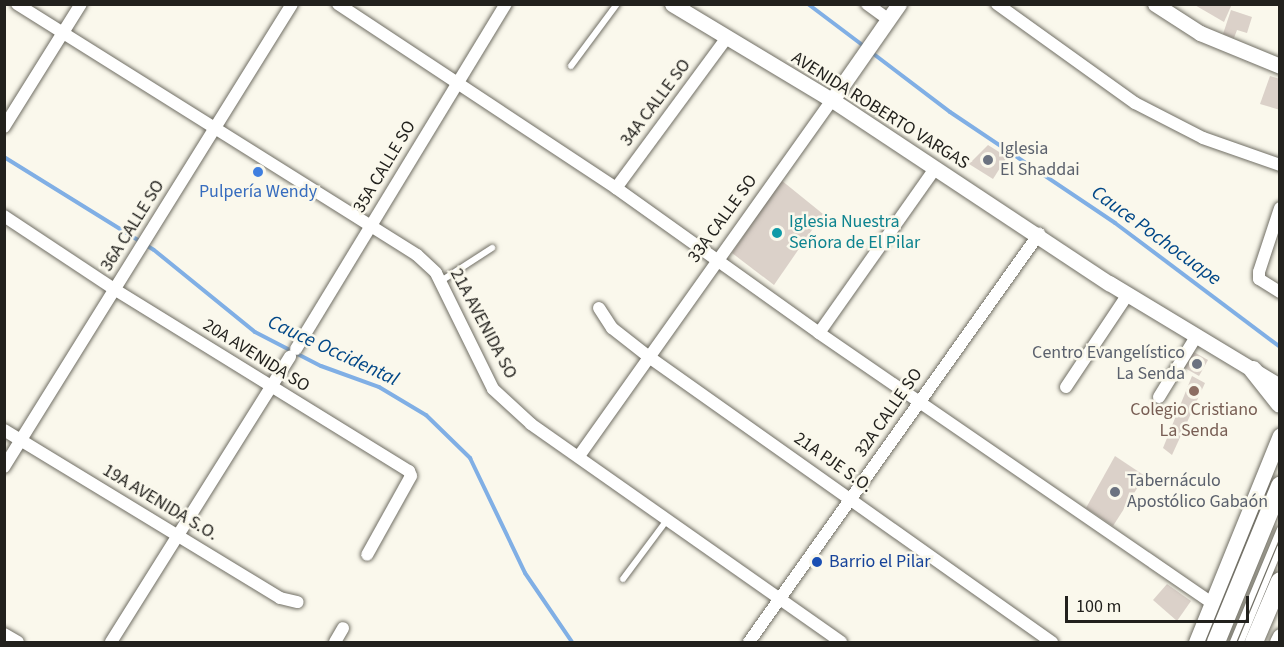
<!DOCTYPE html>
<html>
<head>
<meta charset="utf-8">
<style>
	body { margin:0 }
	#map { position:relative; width:1284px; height:647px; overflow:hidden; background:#faf8ec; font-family:"Source Sans 3",sans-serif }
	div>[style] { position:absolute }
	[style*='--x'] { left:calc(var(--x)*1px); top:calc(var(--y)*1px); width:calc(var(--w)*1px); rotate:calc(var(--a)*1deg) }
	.stream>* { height:4px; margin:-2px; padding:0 2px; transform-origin:2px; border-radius:2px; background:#80afe5 }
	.building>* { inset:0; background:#dbd1c9 }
	.roads { filter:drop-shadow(0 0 2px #706e64) drop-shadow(0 0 2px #706e64) }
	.service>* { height:6px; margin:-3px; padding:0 3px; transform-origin:3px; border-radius:3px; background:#fff }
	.minor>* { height:12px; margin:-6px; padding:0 6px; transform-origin:6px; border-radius:6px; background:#fff }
	.tertiary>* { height:15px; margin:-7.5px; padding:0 7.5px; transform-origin:7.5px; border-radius:7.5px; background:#fff }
	.primary>* { height:18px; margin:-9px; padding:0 9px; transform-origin:9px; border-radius:9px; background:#fff }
	.dots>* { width:16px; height:16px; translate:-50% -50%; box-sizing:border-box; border:3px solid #faf8ec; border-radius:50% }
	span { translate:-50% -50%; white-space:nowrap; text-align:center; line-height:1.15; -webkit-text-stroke:5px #faf8ec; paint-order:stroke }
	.street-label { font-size:18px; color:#22211d }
	.worship-label { font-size:18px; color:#5b616d }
	.left { translate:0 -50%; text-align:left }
	.right { translate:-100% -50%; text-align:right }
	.shop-label { font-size:18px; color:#366cbe }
	.culture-label { font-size:18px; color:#0d838f }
	.education-label { font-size:18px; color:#785e54 }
	.transit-label { font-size:18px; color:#164399 }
	.water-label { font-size:20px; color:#004787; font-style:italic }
	.frame { position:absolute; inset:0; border:6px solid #22211d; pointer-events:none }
	.scale { position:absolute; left:1065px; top:596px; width:184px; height:27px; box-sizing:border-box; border:3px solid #22211d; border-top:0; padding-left:8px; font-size:18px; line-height:21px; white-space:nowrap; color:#22211d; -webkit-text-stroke:4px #faf8ec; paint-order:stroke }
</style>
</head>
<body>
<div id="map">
	<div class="stream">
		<i style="--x:808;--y:4;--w:71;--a:37"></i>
		<i style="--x:871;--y:52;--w:99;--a:37.2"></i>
		<i style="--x:950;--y:112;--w:199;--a:33.9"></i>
		<i style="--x:1115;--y:223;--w:206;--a:36.9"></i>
		<i style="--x:4;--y:157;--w:176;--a:31.8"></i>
		<i style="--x:154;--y:250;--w:130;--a:39.1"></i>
		<i style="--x:255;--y:332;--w:74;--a:27.3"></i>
		<i style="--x:321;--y:366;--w:62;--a:19.9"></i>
		<i style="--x:379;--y:387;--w:55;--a:30.8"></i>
		<i style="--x:426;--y:415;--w:62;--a:44.3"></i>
		<i style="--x:470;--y:458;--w:127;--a:64.4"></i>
		<i style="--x:525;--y:573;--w:83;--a:55.7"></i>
	</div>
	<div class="building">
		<i style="clip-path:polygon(1193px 4px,1232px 4px,1224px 22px)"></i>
		<i style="clip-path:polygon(1231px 10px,1252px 17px,1247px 33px,1237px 30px,1234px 38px,1223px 34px)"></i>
		<i style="clip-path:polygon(1270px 76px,1280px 79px,1280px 110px,1260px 104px)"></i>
		<i style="clip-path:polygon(988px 145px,1007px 157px,993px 179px,969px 164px)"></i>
		<i style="clip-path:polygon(781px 180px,823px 214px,774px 285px,732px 253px)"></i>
		<i style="clip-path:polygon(1192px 351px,1208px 360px,1199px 376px,1183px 367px)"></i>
		<i style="clip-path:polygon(1192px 376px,1205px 383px,1172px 455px,1163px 448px)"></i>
		<i style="clip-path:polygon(1115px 456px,1145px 476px,1113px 526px,1086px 508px)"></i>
		<i style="clip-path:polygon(1167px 584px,1191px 601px,1177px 621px,1153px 600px)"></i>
	</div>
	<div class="roads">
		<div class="service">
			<i style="--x:571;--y:66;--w:77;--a:-53.4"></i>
			<i style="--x:441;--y:281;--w:61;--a:-32.9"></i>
			<i style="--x:623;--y:579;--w:74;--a:-53.3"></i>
			<i style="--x:1233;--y:642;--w:122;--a:-67.4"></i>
			<i style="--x:1241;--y:642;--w:102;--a:-67.5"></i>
		</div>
		<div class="minor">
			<i style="--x:17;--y:4;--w:472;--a:32.1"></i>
			<i style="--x:417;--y:255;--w:26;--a:43"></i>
			<i style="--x:436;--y:273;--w:129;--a:63.8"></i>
			<i style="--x:493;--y:389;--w:52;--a:42.6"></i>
			<i style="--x:531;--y:424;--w:379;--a:35.1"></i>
			<i style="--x:338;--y:4;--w:333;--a:33.5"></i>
			<i style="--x:616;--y:188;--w:249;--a:35.5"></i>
			<i style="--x:819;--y:333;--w:477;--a:34.5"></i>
			<i style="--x:867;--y:4;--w:27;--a:36"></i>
			<i style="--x:997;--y:4;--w:170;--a:35.7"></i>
			<i style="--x:1135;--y:103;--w:76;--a:27.2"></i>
			<i style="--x:1203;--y:138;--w:82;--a:19.3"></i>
			<i style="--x:4;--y:127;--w:145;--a:-58"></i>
			<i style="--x:616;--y:188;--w:185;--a:-53.6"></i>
			<i style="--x:1280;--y:208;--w:67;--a:108.2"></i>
			<i style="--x:1259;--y:272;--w:7;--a:90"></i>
			<i style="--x:1259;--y:279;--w:25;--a:32"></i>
			<i style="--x:4;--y:216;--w:132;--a:33.6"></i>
			<i style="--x:114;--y:289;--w:347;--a:31.7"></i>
			<i style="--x:409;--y:471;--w:5;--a:68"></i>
			<i style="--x:411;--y:476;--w:90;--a:119.1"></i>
			<i style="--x:599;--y:308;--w:24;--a:57"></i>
			<i style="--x:612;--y:328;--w:47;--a:38.1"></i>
			<i style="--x:649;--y:357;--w:494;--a:35.3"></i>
			<i style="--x:819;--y:333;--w:199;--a:-54.8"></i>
			<i style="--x:296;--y:349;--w:404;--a:-58.7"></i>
			<i style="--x:1066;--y:387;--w:112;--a:-56.3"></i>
			<i style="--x:1159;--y:397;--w:67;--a:-58.4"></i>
			<i style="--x:4;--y:430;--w:323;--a:31.3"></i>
			<i style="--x:280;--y:598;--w:18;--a:13"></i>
			<i style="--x:579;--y:456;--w:437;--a:-54.6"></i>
			<i style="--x:4;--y:467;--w:545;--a:-58.12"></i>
			<i style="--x:4;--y:634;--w:16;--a:30"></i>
			<i style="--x:111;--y:642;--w:337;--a:-57.9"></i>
			<i style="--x:335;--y:642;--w:16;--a:-60"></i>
			<i style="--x:749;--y:642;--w:501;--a:-54.6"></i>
		</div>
		<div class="tertiary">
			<i style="--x:672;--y:4;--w:187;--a:31"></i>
			<i style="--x:832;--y:100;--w:332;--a:33.5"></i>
			<i style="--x:1109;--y:283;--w:200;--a:31.1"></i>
			<i style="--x:1155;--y:4;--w:54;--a:32.8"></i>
			<i style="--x:1200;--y:33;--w:87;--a:22.4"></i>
			<i style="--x:832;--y:100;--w:117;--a:-55.1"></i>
			<i style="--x:1196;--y:642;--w:223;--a:-67.9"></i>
			<i style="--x:1277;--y:642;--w:7;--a:-63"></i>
		</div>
		<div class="primary">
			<i style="--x:1253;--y:370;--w:43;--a:51.5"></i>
			<i style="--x:1216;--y:642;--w:169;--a:-67.7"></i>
			<i style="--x:1254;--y:642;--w:66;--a:-66.9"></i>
		</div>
	</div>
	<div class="dots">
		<i style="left:988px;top:160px;background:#6b7280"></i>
		<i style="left:258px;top:172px;background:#3f7fe0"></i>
		<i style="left:777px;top:233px;background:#0f9aa8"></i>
		<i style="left:1197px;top:364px;background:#6b7280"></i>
		<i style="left:1194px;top:391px;background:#8d6e63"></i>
		<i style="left:1115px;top:492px;background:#6b7280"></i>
		<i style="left:817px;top:562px;background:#1a4fb4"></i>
	</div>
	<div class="street-label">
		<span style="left:656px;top:103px;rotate:-53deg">34A CALLE SO</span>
		<span style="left:880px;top:111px;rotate:32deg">AVENIDA ROBERTO VARGAS</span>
		<span style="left:385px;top:167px;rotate:-59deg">35A CALLE SO</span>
		<span style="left:723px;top:219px;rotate:-54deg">33A CALLE SO</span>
		<span style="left:133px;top:226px;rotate:-58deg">36A CALLE SO</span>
		<span style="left:483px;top:324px;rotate:62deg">21A AVENIDA SO</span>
		<span style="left:256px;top:356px;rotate:32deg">20A AVENIDA SO</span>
		<span style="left:889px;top:413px;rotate:-55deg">32A CALLE SO</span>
		<span style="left:833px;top:463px;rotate:35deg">21A PJE S.O.</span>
		<span style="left:160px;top:503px;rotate:31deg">19A AVENIDA S.O.</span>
	</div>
	<div class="worship-label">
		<span class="left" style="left:1000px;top:160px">Iglesia<br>El Shaddai</span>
		<span class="right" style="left:1185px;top:364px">Centro Evangelístico<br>La Senda</span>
		<span class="left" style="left:1127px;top:492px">Tabernáculo<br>Apostólico Gabaón</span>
	</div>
	<div class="shop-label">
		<span style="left:258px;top:192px">Pulpería Wendy</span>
	</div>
	<div class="culture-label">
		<span class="left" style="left:789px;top:233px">Iglesia Nuestra<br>Señora de El Pilar</span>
	</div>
	<div class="education-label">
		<span style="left:1194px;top:421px">Colegio Cristiano<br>La Senda</span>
	</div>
	<div class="transit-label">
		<span class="left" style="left:829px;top:562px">Barrio el Pilar</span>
	</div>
	<div class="water-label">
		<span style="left:1156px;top:236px;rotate:36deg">Cauce Pochocuape</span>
		<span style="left:333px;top:351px;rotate:25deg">Cauce Occidental</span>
	</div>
	<div class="frame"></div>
	<div class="scale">100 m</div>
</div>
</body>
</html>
